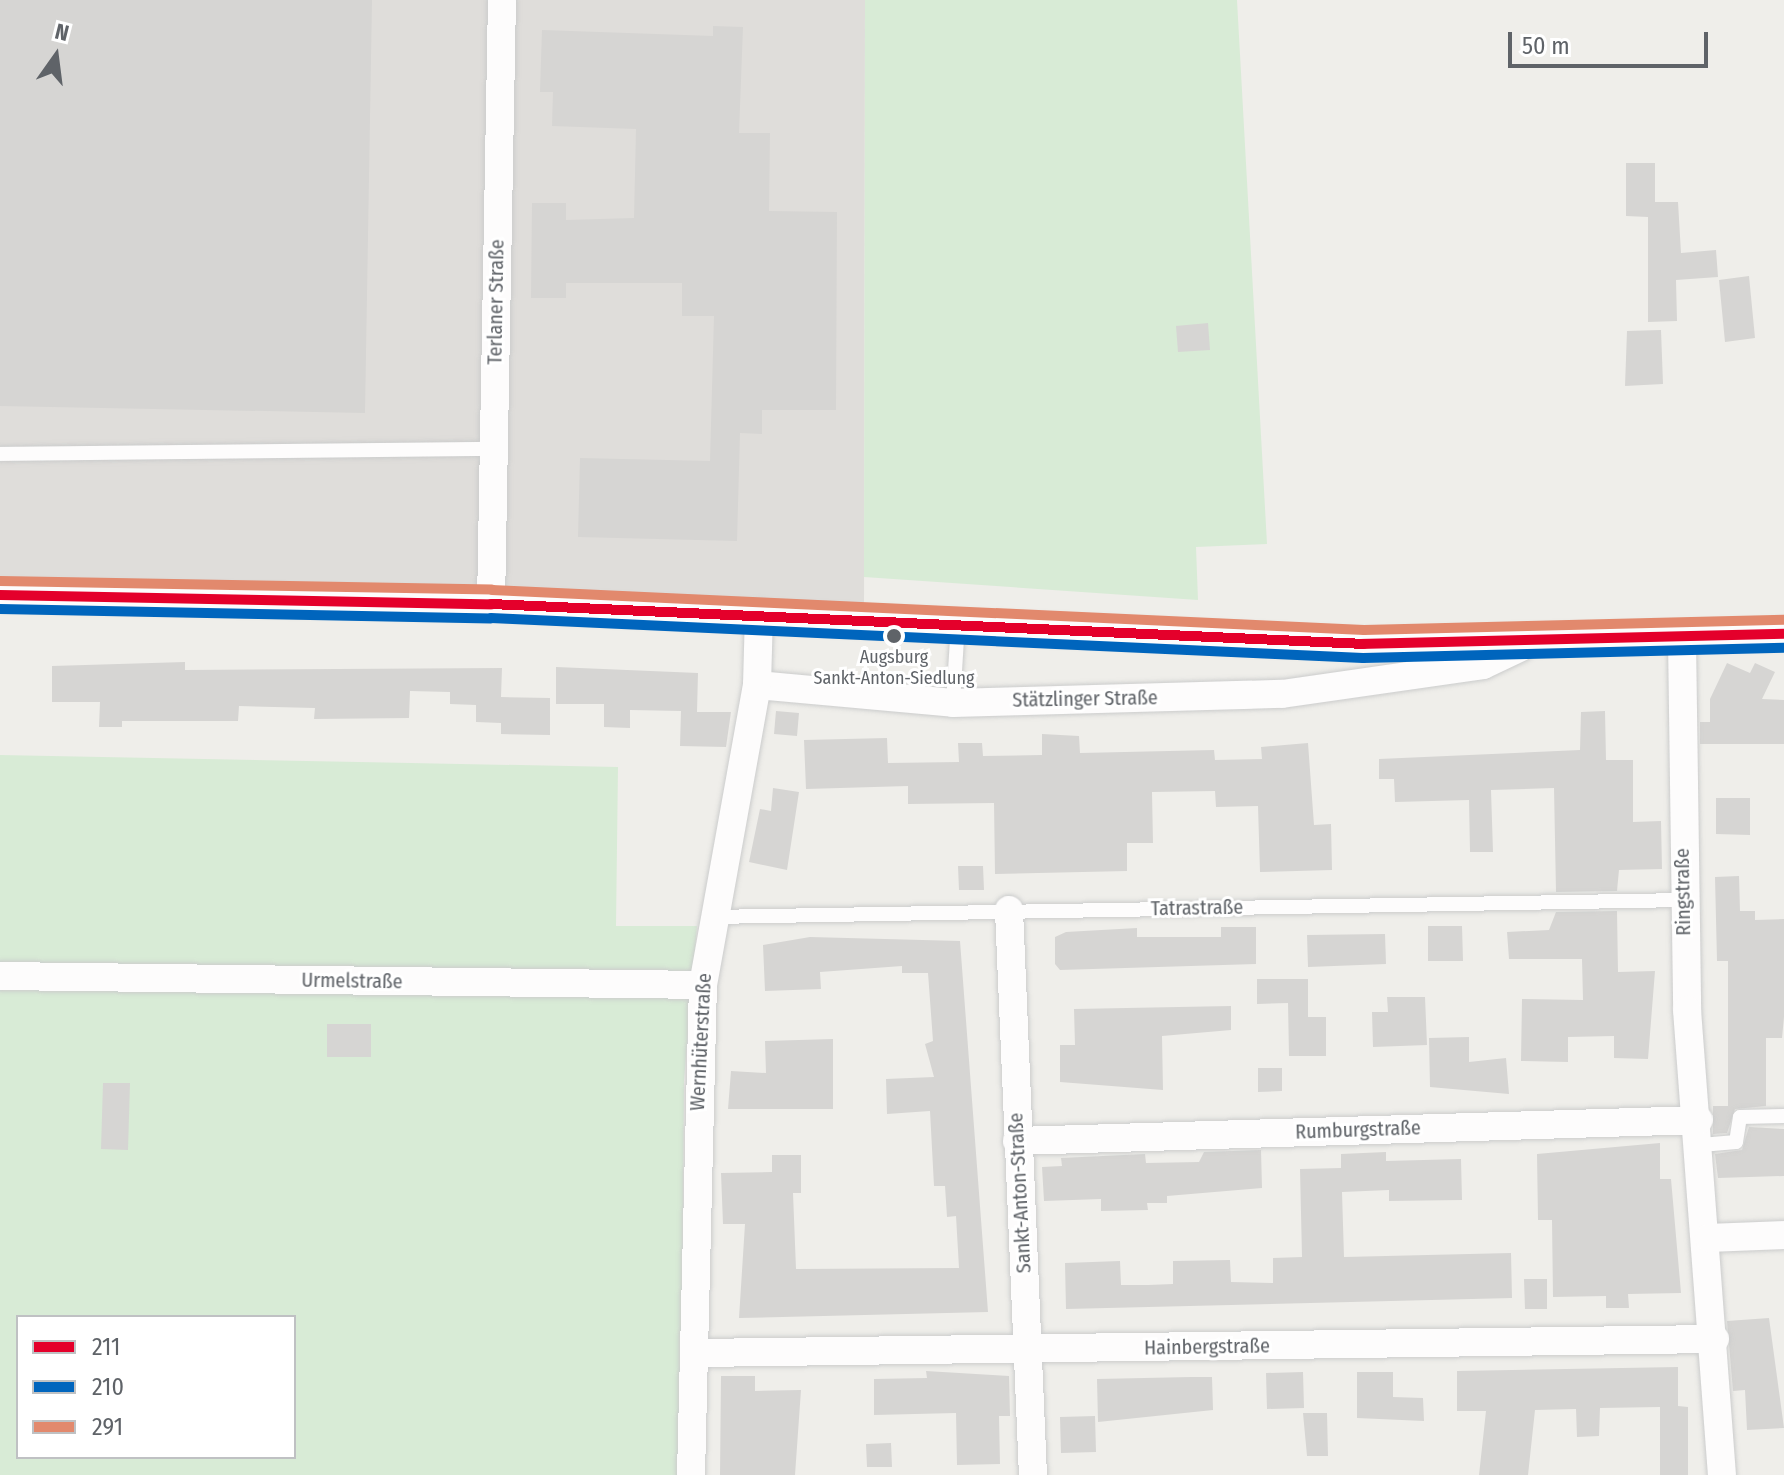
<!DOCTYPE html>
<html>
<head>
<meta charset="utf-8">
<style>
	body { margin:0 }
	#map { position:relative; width:1784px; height:1475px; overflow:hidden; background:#efeeea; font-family:"Fira Sans Condensed",sans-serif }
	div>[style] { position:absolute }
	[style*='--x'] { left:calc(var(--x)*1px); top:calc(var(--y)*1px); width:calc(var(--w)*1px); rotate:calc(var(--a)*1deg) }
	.industrial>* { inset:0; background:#dfddda }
	.green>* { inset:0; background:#d8ebd6 }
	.building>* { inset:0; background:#d6d5d3 }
	.roads { filter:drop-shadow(0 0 2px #cbcccc) drop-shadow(0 0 2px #cbcccc) }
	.service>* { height:14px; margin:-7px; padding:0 7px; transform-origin:7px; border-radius:7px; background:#fdfcfc }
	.minor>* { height:28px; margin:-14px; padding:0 14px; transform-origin:14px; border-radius:14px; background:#fdfcfc }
	.bus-1>* { height:10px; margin:-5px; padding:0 5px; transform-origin:5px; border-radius:5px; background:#e4002b }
	.bus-2>* { height:10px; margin:-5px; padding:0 5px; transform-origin:5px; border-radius:5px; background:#0065bd }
	.bus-3>* { height:10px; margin:-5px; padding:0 5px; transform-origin:5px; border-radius:5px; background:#e2896d }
	.dots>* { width:22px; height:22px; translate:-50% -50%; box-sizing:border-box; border:4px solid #fff; border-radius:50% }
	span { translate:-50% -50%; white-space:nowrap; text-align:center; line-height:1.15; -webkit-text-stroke:6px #fff; paint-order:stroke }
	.bus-label { font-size:18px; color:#5f6368 }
	.street-label { font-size:20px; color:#5f6368 }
	.legend { position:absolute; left:16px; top:1315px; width:280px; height:144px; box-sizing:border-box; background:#fff; border:2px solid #bfc1c3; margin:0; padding:10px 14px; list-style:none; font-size:24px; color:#5f6368 }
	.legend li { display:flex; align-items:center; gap:16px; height:40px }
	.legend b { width:40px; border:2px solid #bfc1c3 }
	.north { position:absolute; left:16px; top:16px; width:80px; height:80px; -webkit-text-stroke:6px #fff; paint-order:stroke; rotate:14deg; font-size:22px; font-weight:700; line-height:32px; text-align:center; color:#5f6368 }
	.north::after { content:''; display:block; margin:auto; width:28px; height:36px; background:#5f6368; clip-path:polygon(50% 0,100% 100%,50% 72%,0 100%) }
	.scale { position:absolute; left:1508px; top:32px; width:200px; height:36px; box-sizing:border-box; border:4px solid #5f6368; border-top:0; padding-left:10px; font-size:24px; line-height:28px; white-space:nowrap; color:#5f6368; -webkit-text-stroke:6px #fff; paint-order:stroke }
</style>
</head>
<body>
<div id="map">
	<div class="industrial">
		<i style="clip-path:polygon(0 0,865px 0,864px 619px,0 595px)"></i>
	</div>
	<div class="green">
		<i style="clip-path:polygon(865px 0,1237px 0,1267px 544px,1196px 547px,1198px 600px,864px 577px)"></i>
		<i style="clip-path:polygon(evenodd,0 755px,618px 767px,616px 926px,697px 926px,684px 1080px,681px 1475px,0 1475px,0 755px,18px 1317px,294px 1317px,294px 1457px,18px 1457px,18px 1317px)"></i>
	</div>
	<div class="building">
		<i style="clip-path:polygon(0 0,372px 0,365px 413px,0 406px)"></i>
		<i style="clip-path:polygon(713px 26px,743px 27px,739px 133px,770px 133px,769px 211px,837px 212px,836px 410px,762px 410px,762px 434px,740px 433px,737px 541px,578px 537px,580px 458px,710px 461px,714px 316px,682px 316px,682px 283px,566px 283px,566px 298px,531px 298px,532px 203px,566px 203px,566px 220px,634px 218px,636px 129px,552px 126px,553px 92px,540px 92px,542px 30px,713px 36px)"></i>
		<i style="clip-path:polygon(1626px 163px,1655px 163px,1655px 202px,1678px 202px,1681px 253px,1716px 250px,1718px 277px,1676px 280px,1677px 321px,1648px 322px,1648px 217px,1626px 216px)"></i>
		<i style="clip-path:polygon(1749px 276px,1755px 338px,1725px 342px,1719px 280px)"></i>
		<i style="clip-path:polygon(1208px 323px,1210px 350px,1178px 352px,1176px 326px)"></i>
		<i style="clip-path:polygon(1661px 330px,1663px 384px,1625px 386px,1627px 331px)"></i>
		<i style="clip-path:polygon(185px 662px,185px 670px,502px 668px,501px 697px,550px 698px,550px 735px,501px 734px,501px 723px,476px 722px,476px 705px,450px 704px,450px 692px,410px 691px,409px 718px,314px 719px,315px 708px,239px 706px,238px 721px,122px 721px,122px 727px,99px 727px,100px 702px,52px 702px,52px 666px)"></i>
		<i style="clip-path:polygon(1727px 663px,1750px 673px,1755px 663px,1775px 672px,1762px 699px,1784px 700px,1784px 744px,1700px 744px,1700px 722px,1710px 722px,1710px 699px)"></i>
		<i style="clip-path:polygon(556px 667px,698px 673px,697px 712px,731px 712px,726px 747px,680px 746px,681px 711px,630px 710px,630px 728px,604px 727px,604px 704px,556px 704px)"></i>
		<i style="clip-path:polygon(776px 711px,799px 713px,797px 736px,774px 734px)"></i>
		<i style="clip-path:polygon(1605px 711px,1606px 760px,1633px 760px,1633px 822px,1661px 821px,1662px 869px,1619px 870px,1617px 891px,1556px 892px,1554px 788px,1491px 790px,1493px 852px,1470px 852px,1469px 800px,1395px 802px,1394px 779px,1379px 779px,1379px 759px,1580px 750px,1581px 712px)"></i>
		<i style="clip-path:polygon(1042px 734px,1079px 736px,1080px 753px,1214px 750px,1215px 760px,1262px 759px,1261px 747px,1308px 743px,1314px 825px,1331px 824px,1332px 870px,1260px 872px,1258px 806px,1216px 807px,1215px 791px,1152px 792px,1153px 843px,1127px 843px,1127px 871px,995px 874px,994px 803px,908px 804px,908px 786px,806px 789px,804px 740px,887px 738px,888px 763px,959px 762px,958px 743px,982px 743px,983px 756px,1042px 755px)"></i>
		<i style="clip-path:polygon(773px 788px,799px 792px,787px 870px,749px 862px,760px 809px,771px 811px)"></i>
		<i style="clip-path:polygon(1716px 798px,1750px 798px,1750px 835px,1716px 834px)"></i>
		<i style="clip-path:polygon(958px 866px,983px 866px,984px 890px,959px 890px)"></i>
		<i style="clip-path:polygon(1739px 876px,1740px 911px,1755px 911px,1755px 920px,1784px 919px,1784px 1017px,1782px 1038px,1766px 1038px,1766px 1106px,1735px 1109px,1727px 1133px,1713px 1134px,1713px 1106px,1728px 1106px,1728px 961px,1717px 961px,1715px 877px)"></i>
		<i style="clip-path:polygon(1617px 911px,1618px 972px,1655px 971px,1648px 1059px,1614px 1058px,1614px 1036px,1568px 1037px,1568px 1062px,1521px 1061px,1522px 999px,1583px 1000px,1582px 959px,1509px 959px,1507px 932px,1549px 930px,1556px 912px)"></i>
		<i style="clip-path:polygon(1428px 926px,1462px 926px,1463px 961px,1428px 961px)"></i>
		<i style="clip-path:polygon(1221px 927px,1256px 927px,1256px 964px,1060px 970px,1055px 964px,1055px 937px,1066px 932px,1137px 928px,1137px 937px,1221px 937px)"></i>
		<i style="clip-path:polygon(1385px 934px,1386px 964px,1308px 967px,1307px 935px)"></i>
		<i style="clip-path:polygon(810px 937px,960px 941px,988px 1312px,739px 1318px,745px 1224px,723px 1224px,721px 1173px,772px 1172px,772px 1155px,801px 1155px,801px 1193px,793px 1193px,796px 1269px,959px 1268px,956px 1216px,947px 1217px,945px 1186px,934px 1186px,930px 1111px,887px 1114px,886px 1079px,934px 1077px,925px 1044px,933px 1041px,928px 973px,902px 973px,902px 966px,820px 972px,821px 989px,765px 991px,763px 945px)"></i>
		<i style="clip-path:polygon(1257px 979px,1308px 979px,1308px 1017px,1326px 1017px,1326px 1056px,1289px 1056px,1288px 1003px,1257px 1004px)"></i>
		<i style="clip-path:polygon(1387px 997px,1425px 997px,1427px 1045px,1373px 1047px,1372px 1012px,1388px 1012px)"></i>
		<i style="clip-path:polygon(1231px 1006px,1231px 1030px,1162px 1036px,1163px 1090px,1060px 1082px,1060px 1045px,1075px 1045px,1074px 1009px)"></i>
		<i style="clip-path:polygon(327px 1024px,371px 1024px,371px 1057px,327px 1057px)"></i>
		<i style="clip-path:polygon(1469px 1037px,1469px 1062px,1506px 1058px,1509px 1094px,1430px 1087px,1429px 1038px)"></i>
		<i style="clip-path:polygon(833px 1039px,833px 1109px,728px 1109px,731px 1071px,766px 1073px,765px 1041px)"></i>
		<i style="clip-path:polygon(1258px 1068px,1282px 1068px,1282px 1091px,1258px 1092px)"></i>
		<i style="clip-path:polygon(103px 1083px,130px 1083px,128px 1150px,101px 1149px)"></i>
		<i style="clip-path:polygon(1749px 1127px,1784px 1129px,1784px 1176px,1718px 1178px,1715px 1154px,1742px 1150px)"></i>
		<i style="clip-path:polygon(1660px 1143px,1660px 1179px,1671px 1179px,1681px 1293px,1628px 1294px,1629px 1308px,1606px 1308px,1606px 1296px,1553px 1297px,1552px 1220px,1538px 1220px,1537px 1154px)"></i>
		<i style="clip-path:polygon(1261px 1150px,1262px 1188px,1167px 1196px,1167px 1203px,1147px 1203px,1148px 1210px,1101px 1211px,1101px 1199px,1044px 1201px,1042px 1167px,1062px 1166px,1061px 1158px,1145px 1154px,1146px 1163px,1199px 1162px,1204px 1152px)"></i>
		<i style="clip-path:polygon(1386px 1152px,1386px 1161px,1461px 1159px,1462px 1200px,1389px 1201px,1389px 1190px,1342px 1192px,1344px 1257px,1511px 1253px,1512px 1298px,1066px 1309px,1065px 1263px,1120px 1261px,1121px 1285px,1148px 1285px,1173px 1284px,1173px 1261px,1230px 1260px,1231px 1282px,1273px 1283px,1273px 1258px,1302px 1257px,1300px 1169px,1341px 1168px,1341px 1154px)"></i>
		<i style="clip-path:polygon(1524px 1279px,1547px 1279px,1547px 1309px,1525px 1309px)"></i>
		<i style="clip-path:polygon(1769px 1318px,1784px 1428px,1747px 1430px,1745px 1390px,1733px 1391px,1727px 1321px)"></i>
		<i style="clip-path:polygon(1678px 1367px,1678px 1406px,1688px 1407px,1688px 1475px,1660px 1475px,1660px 1407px,1600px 1408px,1599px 1436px,1577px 1437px,1576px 1409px,1535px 1410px,1528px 1475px,1479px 1475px,1486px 1411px,1457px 1411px,1457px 1371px)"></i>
		<i style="clip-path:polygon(926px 1371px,1009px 1376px,1010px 1416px,999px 1416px,1000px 1464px,957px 1465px,956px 1413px,874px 1415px,874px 1379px,927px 1378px)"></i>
		<i style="clip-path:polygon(1303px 1372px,1304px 1408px,1267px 1409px,1266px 1373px)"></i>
		<i style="clip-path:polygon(1357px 1372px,1393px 1372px,1393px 1397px,1423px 1398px,1424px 1421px,1357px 1418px)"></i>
		<i style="clip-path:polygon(721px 1376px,755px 1376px,755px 1391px,801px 1390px,795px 1475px,720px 1475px)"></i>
		<i style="clip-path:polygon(1191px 1377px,1212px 1377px,1213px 1410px,1098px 1422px,1097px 1379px)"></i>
		<i style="clip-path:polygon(1303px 1413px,1327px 1413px,1328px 1456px,1307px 1456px)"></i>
		<i style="clip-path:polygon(1095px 1416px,1096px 1452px,1061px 1453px,1060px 1417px)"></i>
		<i style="clip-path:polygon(891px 1443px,892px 1467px,867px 1467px,866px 1444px)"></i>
	</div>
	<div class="roads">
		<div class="service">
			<i style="--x:0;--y:454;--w:493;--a:-0.6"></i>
			<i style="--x:953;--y:703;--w:79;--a:-86.4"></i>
			<i style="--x:711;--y:917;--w:972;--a:-1"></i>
			<i style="--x:1701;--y:1145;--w:35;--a:-5"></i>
			<i style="--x:1736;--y:1142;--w:25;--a:-81"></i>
			<i style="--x:1740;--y:1117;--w:44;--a:-1.3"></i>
		</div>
		<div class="minor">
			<i style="--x:0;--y:595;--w:491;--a:1.1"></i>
			<i style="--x:491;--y:604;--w:874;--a:2.62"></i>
			<i style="--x:1364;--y:644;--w:420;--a:-1.4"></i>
			<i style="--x:491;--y:604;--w:604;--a:-88.96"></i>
			<i style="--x:1682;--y:639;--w:371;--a:89.2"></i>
			<i style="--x:1687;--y:1010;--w:466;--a:85.7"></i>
			<i style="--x:757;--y:685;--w:197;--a:5.2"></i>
			<i style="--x:953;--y:703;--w:329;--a:-1.6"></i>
			<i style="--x:1282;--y:694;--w:203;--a:-8.2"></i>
			<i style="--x:1483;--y:665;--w:42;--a:-25.3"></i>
			<i style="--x:1009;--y:910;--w:566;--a:87.57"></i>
			<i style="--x:0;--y:976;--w:703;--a:0.73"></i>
			<i style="--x:1017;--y:1141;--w:682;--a:-1.76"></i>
			<i style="--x:1709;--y:1238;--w:75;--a:-2.3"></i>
			<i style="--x:698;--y:1353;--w:1017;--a:-0.79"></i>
			<i style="--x:691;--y:1475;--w:490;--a:-88.6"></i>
			<i style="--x:703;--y:985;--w:305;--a:-79.8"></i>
			<i style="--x:757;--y:685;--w:71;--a:-88.4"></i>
		</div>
	</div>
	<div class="bus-1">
		<i style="--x:0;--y:595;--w:491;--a:1.1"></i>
		<i style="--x:491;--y:604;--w:874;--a:2.62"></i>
		<i style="--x:1364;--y:644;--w:420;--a:-1.4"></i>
	</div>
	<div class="bus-2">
		<i style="--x:0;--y:609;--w:491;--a:1.1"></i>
		<i style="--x:491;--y:618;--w:873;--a:2.63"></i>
		<i style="--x:1363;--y:658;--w:421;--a:-1.4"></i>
	</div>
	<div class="bus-3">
		<i style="--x:0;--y:581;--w:492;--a:1"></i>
		<i style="--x:492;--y:590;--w:873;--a:2.63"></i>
		<i style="--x:1364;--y:630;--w:420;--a:-1.4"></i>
	</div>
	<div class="dots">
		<i style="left:894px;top:636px;background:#5f6368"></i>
	</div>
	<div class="bus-label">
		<span style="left:894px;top:668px">Augsburg<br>Sankt-Anton-Siedlung</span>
	</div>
	<div class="street-label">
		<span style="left:496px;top:302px;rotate:-89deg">Terlaner Straße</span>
		<span style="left:1085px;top:699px;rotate:-1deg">Stätzlinger Straße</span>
		<span style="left:1683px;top:892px;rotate:-91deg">Ringstraße</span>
		<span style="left:1197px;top:908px;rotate:-1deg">Tatrastraße</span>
		<span style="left:352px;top:981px;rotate:1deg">Urmelstraße</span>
		<span style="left:701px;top:1042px;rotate:-87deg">Wernhüterstraße</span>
		<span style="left:1358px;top:1130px;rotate:-2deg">Rumburgstraße</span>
		<span style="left:1020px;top:1193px;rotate:-93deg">Sankt-Anton-Straße</span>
		<span style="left:1207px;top:1347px;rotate:-1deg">Hainbergstraße</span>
	</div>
	<ul class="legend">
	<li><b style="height:10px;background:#e4002b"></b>211</li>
	<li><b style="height:10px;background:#0065bd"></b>210</li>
	<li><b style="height:10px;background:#e2896d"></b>291</li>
	</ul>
	<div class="north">N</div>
	<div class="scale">50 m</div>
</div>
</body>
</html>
